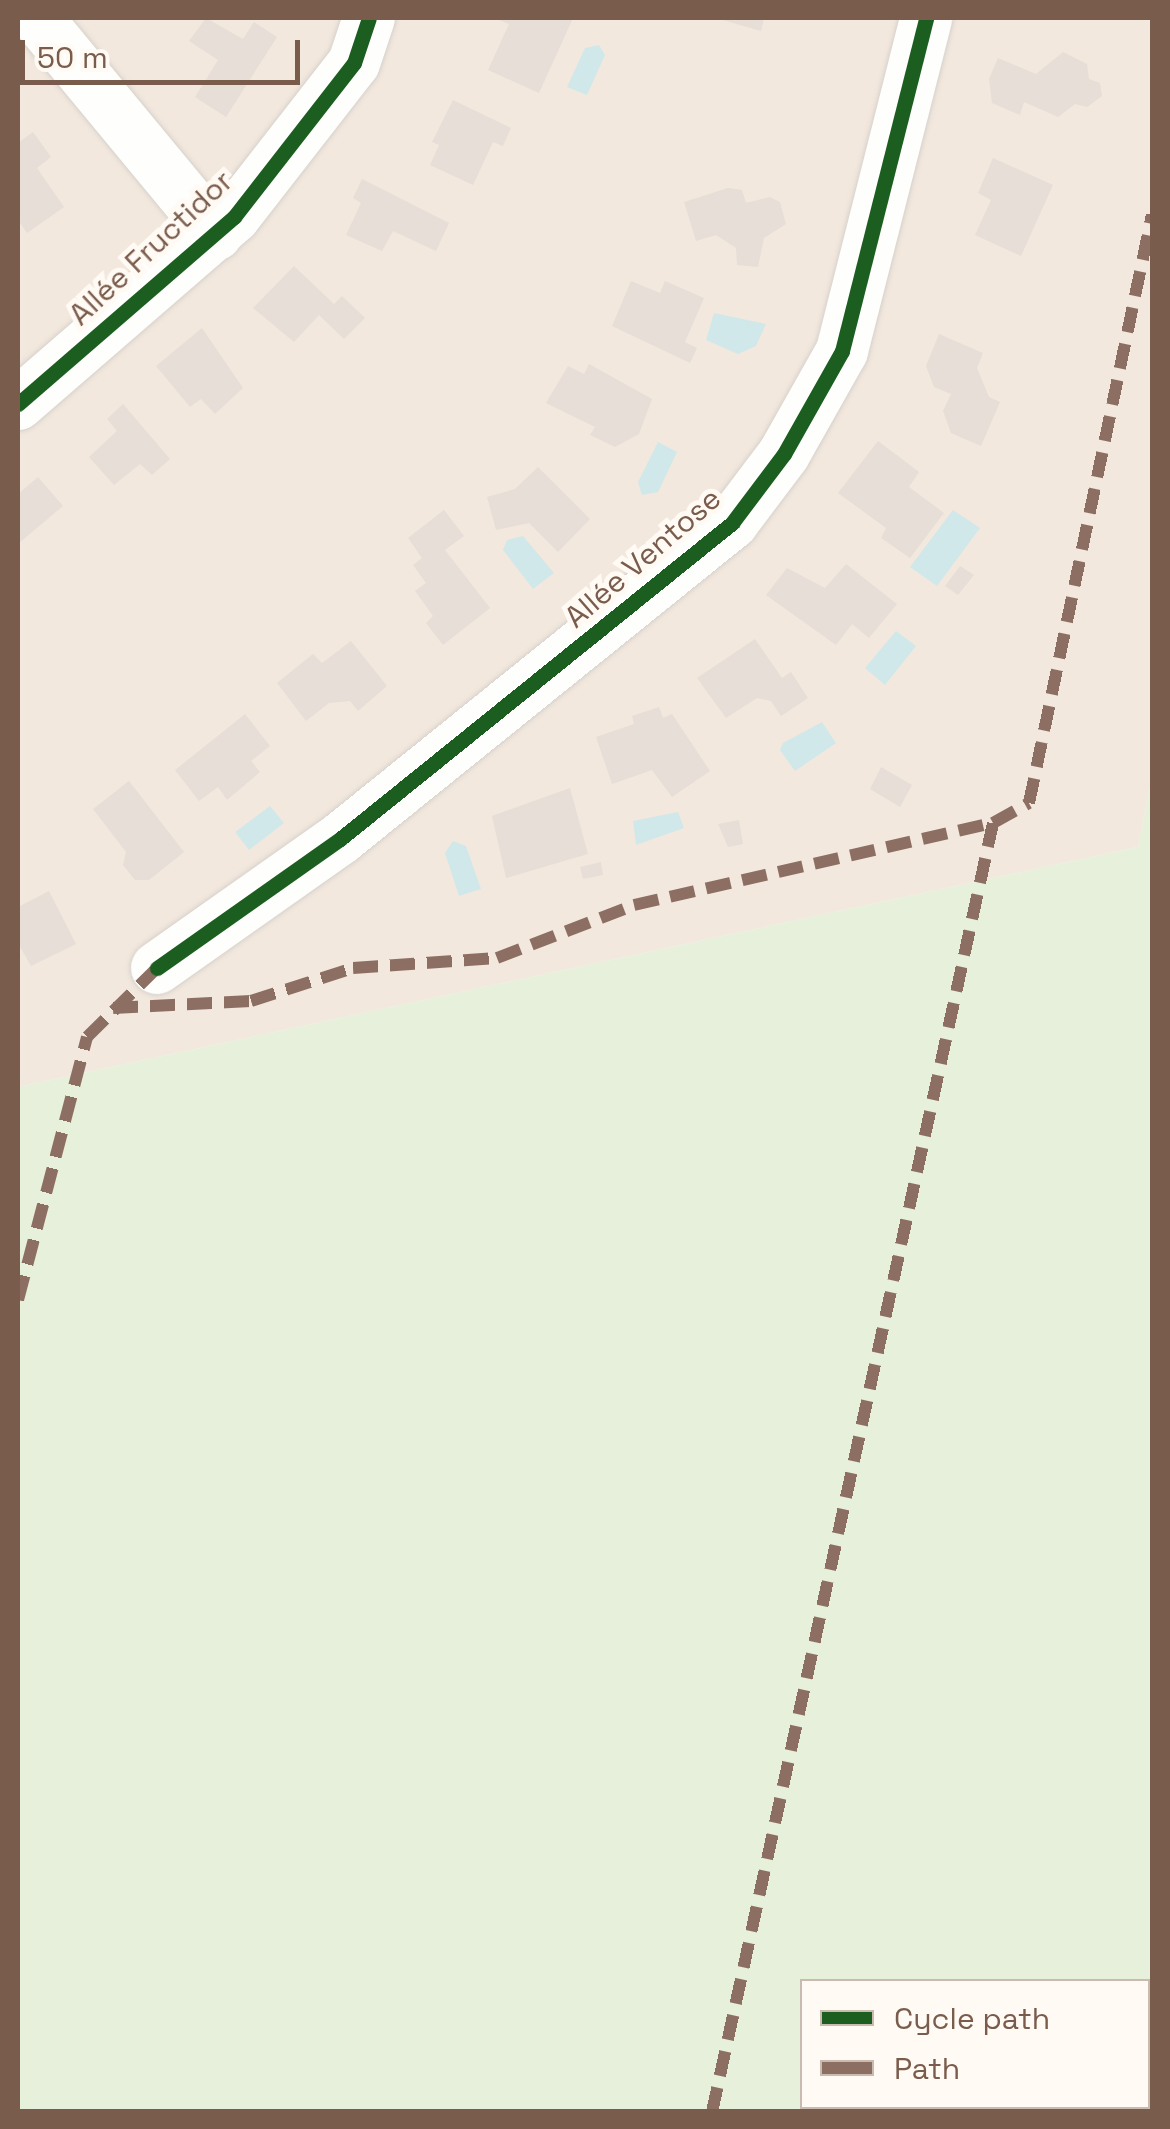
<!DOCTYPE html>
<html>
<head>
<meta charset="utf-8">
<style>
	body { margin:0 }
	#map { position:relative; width:1170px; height:2129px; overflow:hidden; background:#f9f5f0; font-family:"Space Grotesk",sans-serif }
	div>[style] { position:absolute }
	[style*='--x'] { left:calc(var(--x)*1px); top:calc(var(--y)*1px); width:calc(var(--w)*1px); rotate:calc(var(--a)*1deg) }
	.residential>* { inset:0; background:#f2e8de }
	.green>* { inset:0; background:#e7f0db }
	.water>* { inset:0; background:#d0e8ea }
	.building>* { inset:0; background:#e6ded7 }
	.roads { filter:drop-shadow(0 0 2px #d7d1cb) drop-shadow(0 0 2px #d7d1cb) }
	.minor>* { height:52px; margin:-26px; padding:0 26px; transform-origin:26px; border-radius:26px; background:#fefefd }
	.quiet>* { height:12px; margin-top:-6px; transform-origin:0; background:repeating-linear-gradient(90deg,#8d6e63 0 25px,transparent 0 37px) }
	.cycleway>* { height:15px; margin:-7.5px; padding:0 7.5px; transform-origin:7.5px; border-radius:7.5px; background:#1b5e20 }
	span { translate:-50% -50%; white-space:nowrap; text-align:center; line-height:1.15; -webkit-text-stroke:10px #fffaf3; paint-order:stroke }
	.street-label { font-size:30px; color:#7a5c4d }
	.frame { position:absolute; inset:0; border:20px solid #7a5c4d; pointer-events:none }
	.legend { position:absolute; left:800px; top:1979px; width:350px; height:130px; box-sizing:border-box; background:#fffaf3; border:2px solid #cabbb1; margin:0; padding:12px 18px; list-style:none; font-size:30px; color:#7a5c4d }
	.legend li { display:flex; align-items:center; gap:20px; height:50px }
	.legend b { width:50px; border:2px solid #cabbb1 }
	.scale { position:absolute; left:20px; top:40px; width:280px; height:45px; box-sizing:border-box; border:5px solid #7a5c4d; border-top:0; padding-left:12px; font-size:30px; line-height:35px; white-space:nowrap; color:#7a5c4d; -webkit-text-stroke:8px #fffaf3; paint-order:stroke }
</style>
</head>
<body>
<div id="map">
	<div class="residential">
		<i style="clip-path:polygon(18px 18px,1152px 18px,1152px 777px,1138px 847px,18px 1087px)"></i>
	</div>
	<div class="green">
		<i style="clip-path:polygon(evenodd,1152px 777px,1152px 2111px,18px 2111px,18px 1087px,1138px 847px,1152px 777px,802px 1982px,1148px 1982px,1148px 2106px,802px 2106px,802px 1982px)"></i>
	</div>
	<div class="water">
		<i style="clip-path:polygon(599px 45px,605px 55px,587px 95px,567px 87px,585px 48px)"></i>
		<i style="clip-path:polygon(714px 313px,766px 324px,756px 346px,738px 354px,706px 340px)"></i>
		<i style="clip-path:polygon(658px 442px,677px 452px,658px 492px,642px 495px,638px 482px)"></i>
		<i style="clip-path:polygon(953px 510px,980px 528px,937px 586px,910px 567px)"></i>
		<i style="clip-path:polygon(523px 536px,554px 573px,533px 589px,503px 550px,507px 540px)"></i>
		<i style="clip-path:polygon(896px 631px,916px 646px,885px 685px,865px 668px)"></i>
		<i style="clip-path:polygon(822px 722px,836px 743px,795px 771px,780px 750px,783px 743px)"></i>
		<i style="clip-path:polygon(270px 806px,284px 823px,249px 850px,235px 832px)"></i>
		<i style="clip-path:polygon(678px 812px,684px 828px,636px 845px,633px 821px)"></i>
		<i style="clip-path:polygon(453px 841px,466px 846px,481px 889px,459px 896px,445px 853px)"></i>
	</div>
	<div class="building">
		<i style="clip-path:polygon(206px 18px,243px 39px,254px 22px,277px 37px,226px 117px,195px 97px,218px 60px,189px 41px)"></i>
		<i style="clip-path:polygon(494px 18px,573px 18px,539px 93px,488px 70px,509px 24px)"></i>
		<i style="clip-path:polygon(716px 18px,764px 18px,761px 31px)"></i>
		<i style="clip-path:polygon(1063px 52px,1087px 64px,1089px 79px,1100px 83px,1102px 96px,1087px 107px,1075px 104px,1058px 117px,1024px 102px,1020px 115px,992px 103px,989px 79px,998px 58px,1036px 74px)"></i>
		<i style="clip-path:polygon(453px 100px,511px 128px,503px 146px,493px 142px,473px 185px,430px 165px,439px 145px,432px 142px)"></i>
		<i style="clip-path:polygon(33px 132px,51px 157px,37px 168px,64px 207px,27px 233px,18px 220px,18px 143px)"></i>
		<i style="clip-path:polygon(993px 158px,1053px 185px,1021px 256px,975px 235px,991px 200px,978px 193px)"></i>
		<i style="clip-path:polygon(362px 179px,449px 223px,436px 251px,393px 231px,382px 251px,346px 235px,361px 203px,353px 198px)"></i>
		<i style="clip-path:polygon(728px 188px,742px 190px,746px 203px,770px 197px,780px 202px,786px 224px,764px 238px,758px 267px,737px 265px,736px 248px,716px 235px,696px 241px,684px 202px)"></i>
		<i style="clip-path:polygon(294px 266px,334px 304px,342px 296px,365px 318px,344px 339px,319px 315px,294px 342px,253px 308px)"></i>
		<i style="clip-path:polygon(631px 281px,660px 293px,665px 281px,704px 298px,685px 342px,697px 348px,690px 363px,612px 326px)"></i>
		<i style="clip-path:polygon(202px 328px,243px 388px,215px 414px,201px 399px,190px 407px,156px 366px)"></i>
		<i style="clip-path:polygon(939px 334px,983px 353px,977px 368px,989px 397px,1000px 402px,981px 446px,951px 433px,943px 411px,951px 394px,934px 387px,926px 366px)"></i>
		<i style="clip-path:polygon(589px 364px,652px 399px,639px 434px,615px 447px,590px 435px,595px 427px,546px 403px,568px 366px,584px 374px)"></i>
		<i style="clip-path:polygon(123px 404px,170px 459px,152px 475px,140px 464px,114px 485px,89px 457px,117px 431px,107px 419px)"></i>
		<i style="clip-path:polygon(878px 441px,919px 472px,909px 487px,944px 513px,910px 558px,881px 538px,886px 528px,838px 493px)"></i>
		<i style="clip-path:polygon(538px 467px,590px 519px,558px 552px,529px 523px,496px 530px,487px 497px,515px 489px)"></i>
		<i style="clip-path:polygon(38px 477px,63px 506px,19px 543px,18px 494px)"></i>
		<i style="clip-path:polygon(444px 510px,464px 536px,445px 550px,490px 608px,443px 645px,426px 623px,433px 616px,415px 591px,426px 583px,413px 565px,422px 558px,408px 538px)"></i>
		<i style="clip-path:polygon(846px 564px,897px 604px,869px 638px,852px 624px,836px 645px,766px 595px,787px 568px,825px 588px)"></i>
		<i style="clip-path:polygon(960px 566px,974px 575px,958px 595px,945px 586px)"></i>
		<i style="clip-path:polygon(755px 639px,782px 678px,791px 672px,808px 698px,781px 716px,771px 701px,757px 698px,726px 718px,697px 678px)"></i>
		<i style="clip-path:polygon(351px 641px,387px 686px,358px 711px,350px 701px,329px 703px,306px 721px,277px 683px,313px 654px,322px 663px)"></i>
		<i style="clip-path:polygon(659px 707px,663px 718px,672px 714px,710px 771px,672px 797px,652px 770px,612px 784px,596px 737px,634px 724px,632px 716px)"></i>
		<i style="clip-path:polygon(245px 714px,270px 746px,251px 761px,260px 772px,227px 800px,218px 787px,199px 801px,175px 770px)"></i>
		<i style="clip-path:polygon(881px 767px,912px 785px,900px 807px,870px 789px)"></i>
		<i style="clip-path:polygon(129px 781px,184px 852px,149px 880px,135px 880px,123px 865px,126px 852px,93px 809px)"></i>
		<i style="clip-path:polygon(570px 788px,588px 854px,506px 878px,492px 816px)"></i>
		<i style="clip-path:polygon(739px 820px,743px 844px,728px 847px,718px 824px)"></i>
		<i style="clip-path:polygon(601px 862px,603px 875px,583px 879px,580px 867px)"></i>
		<i style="clip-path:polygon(49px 891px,76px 944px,31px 966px,18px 943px,18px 907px)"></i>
	</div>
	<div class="roads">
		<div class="minor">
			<i style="--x:37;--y:18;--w:281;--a:50.4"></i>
			<i style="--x:18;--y:404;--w:286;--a:-40.9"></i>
			<i style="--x:234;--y:217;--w:195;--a:-52.1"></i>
			<i style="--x:354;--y:63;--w:47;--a:-71.6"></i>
			<i style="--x:157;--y:968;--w:224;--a:-35.2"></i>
			<i style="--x:340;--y:839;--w:504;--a:-38.87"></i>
			<i style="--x:732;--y:523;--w:86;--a:-53"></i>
			<i style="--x:784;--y:454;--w:118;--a:-60.6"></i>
			<i style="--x:842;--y:351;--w:343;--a:-75.8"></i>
		</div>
	</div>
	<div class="quiet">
		<i style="--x:113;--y:1008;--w:138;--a:-2.9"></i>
		<i style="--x:251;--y:1001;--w:107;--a:-17.9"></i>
		<i style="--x:353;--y:968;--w:144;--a:-4"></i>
		<i style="--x:497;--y:958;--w:147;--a:-21.1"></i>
		<i style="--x:634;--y:905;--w:368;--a:-12.9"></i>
		<i style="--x:18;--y:1300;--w:272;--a:-75.3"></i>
		<i style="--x:87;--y:1037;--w:98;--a:-44.6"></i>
		<i style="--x:712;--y:2112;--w:1319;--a:-77.7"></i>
		<i style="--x:993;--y:823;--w:41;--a:-29.1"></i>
		<i style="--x:1029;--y:803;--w:601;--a:-78.19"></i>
	</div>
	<div class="cycleway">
		<i style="--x:18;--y:404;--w:286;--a:-40.9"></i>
		<i style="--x:234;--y:217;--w:195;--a:-52.1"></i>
		<i style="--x:354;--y:63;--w:47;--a:-71.6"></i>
		<i style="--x:157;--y:968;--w:224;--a:-35.2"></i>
		<i style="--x:340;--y:839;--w:504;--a:-38.87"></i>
		<i style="--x:732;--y:523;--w:86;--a:-53"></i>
		<i style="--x:784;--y:454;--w:118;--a:-60.6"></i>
		<i style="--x:842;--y:351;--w:343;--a:-75.8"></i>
	</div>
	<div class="street-label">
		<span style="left:151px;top:248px;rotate:-43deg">Allée Fructidor</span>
		<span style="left:643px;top:558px;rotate:-41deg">Allée Ventose</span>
	</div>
	<div class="frame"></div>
	<ul class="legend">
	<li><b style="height:12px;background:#1b5e20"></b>Cycle path</li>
	<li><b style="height:12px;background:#8d6e63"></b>Path</li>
	</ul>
	<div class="scale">50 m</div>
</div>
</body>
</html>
